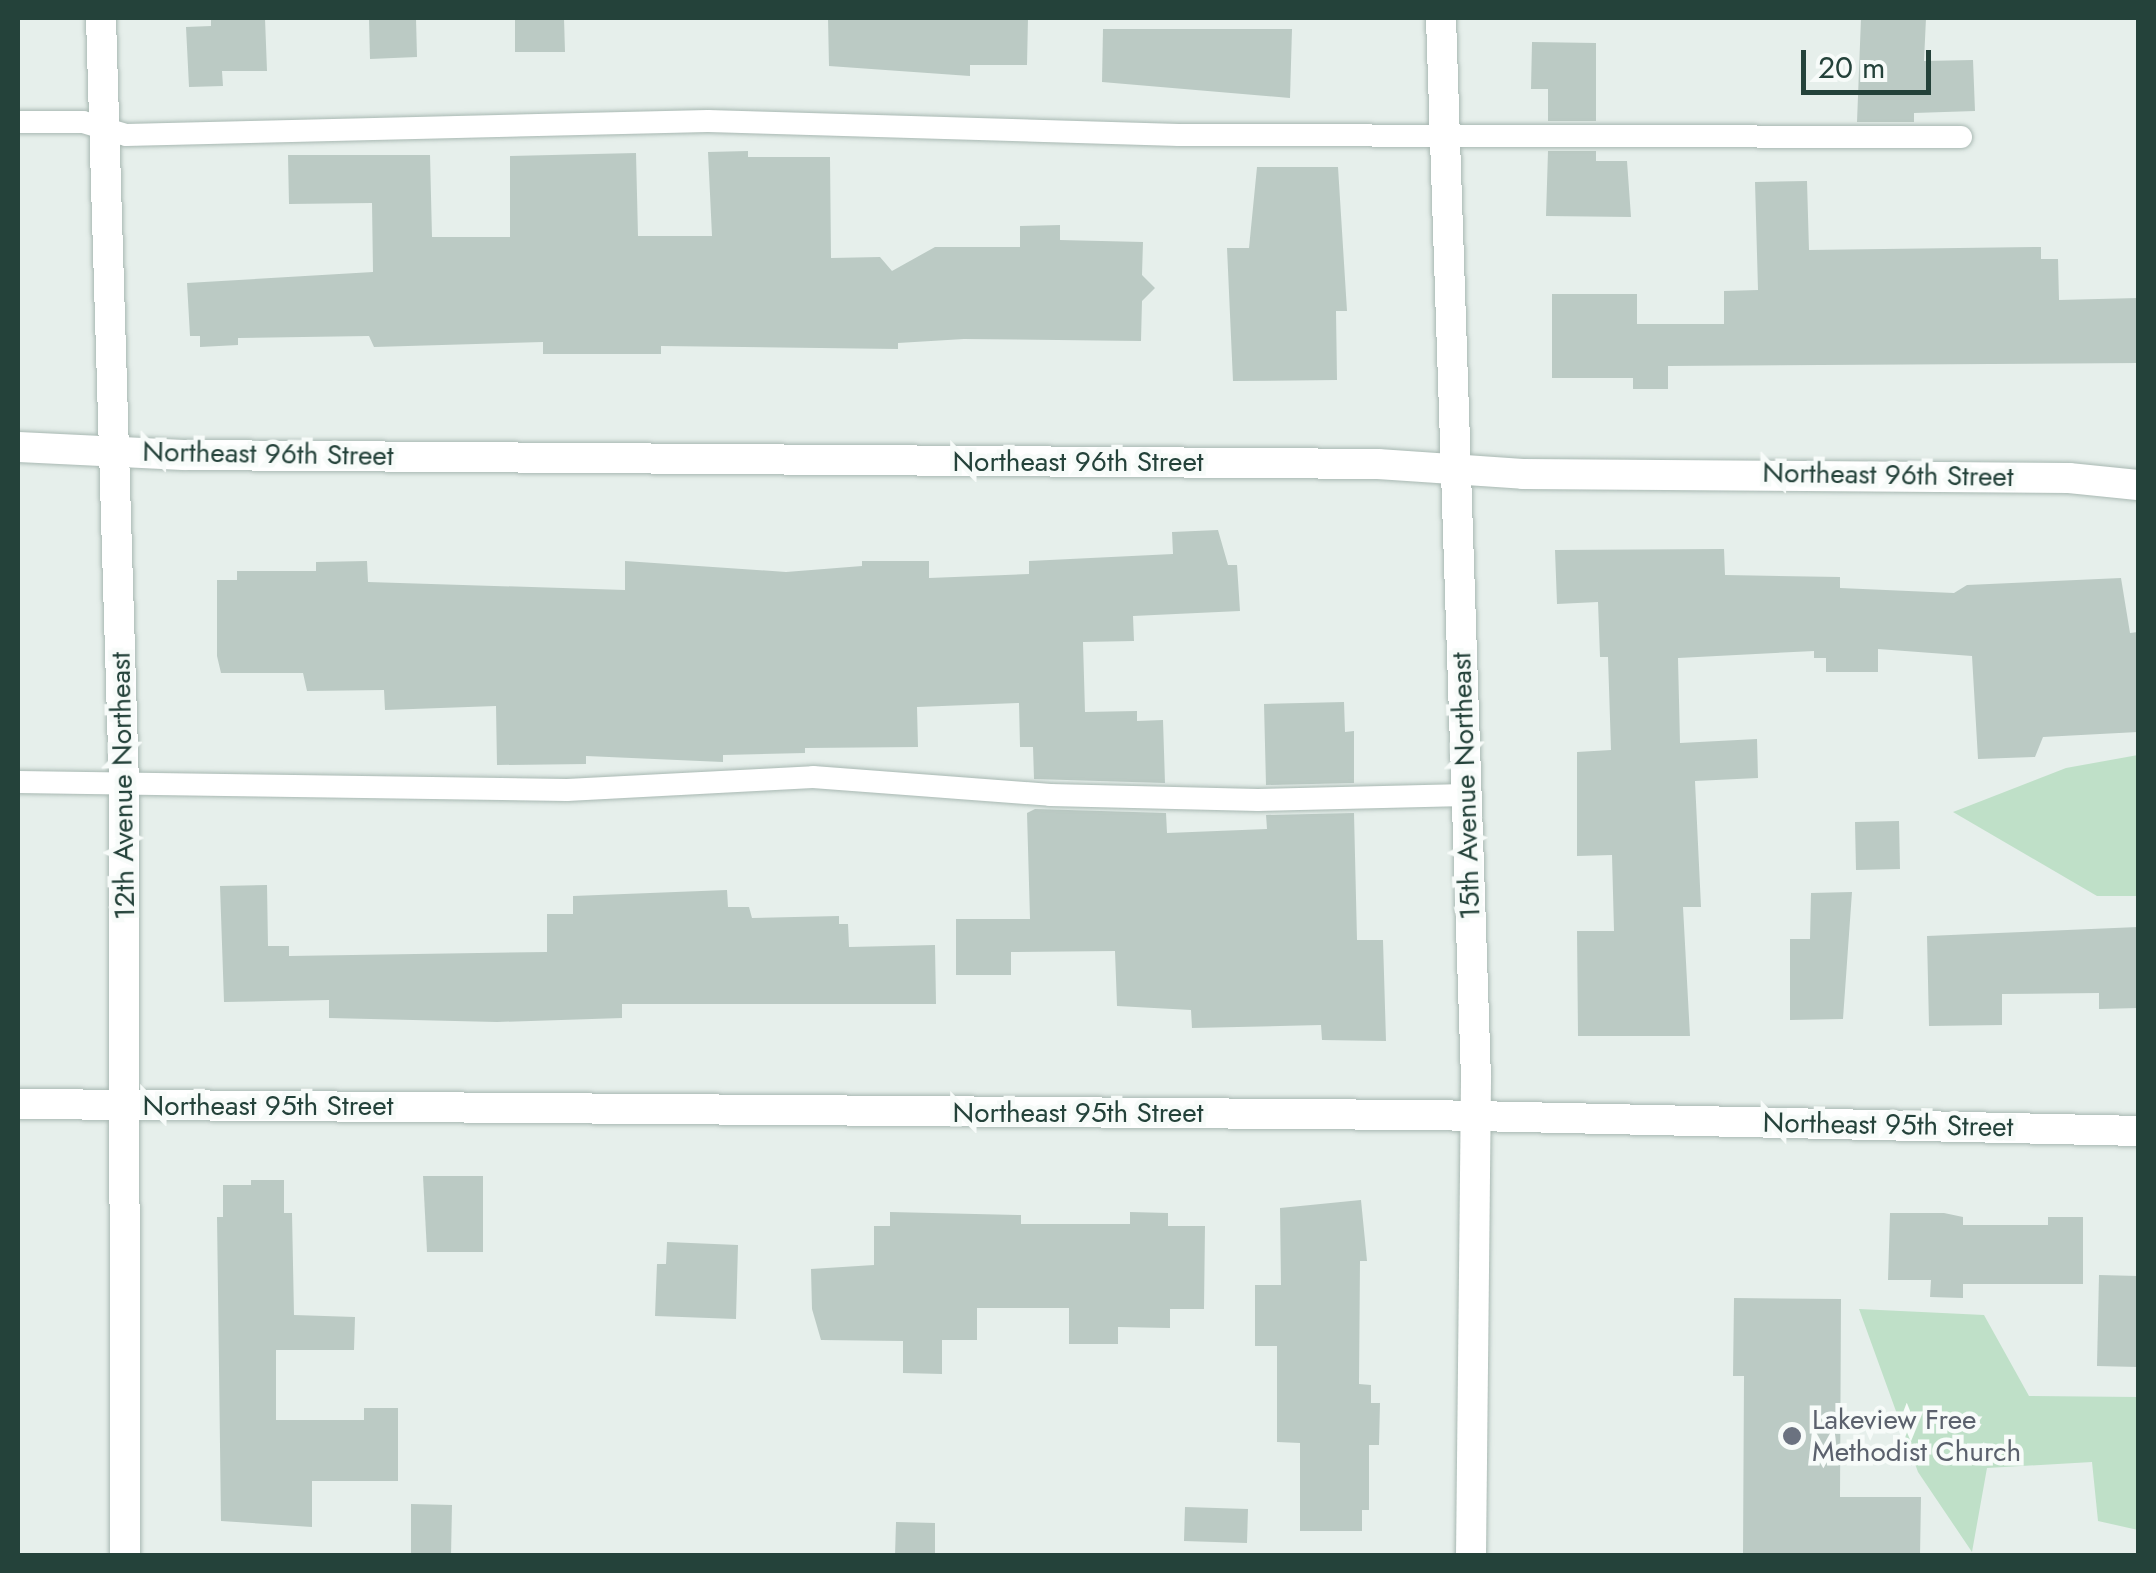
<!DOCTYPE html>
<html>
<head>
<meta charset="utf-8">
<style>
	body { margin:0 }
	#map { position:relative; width:2156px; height:1573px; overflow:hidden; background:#e6efeb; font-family:Jost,sans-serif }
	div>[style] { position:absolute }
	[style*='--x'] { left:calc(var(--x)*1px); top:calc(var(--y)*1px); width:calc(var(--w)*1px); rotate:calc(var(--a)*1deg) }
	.green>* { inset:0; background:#bfe0c8 }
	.building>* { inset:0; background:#bbcac4 }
	.roads { filter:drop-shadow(0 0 2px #a8b8b2) drop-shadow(0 0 2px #a8b8b2) }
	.service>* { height:22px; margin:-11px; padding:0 11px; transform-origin:11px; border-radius:11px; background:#fff }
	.minor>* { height:30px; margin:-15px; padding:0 15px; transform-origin:15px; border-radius:15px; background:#fff }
	.tertiary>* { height:30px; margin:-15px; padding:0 15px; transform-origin:15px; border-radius:15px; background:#fff }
	.dots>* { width:28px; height:28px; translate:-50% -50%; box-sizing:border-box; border:5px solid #f7fbf9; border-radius:50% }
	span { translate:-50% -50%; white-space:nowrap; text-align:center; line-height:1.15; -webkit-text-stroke:9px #f7fbf9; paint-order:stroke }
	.street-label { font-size:28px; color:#24423a }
	.worship-label { font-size:28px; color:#5b616d }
	.left { translate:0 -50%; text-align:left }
	.frame { position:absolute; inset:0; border:20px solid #24423a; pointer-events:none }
	.scale { position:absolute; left:1801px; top:50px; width:130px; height:45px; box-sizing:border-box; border:5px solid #24423a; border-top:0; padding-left:12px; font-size:30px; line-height:35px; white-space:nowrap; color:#24423a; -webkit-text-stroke:8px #f7fbf9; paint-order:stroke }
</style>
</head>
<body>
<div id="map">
	<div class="green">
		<i style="clip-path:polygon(2138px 755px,2138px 896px,2097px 896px,1953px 812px,2066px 768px)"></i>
		<i style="clip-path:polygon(1859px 1309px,1984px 1315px,2029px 1396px,2138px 1397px,2138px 1530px,2098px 1521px,2092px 1462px,1987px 1468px,1972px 1552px,1918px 1472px)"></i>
	</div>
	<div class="building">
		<i style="clip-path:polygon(211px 18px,265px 18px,267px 71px,222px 71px,223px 86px,189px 87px,186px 27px,211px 26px)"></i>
		<i style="clip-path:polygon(369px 18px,416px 18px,417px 57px,370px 59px)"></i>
		<i style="clip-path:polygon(515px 18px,564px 18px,565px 52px,515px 52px)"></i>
		<i style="clip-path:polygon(828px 18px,1028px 18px,1027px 65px,970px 65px,970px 76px,829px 66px)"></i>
		<i style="clip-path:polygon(1861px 18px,1926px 18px,1924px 61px,1973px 60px,1975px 111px,1914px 113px,1914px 122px,1857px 122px)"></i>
		<i style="clip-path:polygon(1103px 29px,1292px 29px,1290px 98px,1102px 82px)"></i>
		<i style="clip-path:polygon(1532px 42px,1596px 43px,1596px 121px,1548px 121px,1548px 89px,1531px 89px)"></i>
		<i style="clip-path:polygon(748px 151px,748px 157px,830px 157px,831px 258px,880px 257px,892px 271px,935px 247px,1020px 247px,1020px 226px,1060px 225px,1060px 240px,1143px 242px,1142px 275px,1155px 288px,1142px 301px,1141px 341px,964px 339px,898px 343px,898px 349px,661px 346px,661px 354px,543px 354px,543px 342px,374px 347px,369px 336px,238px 338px,238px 345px,200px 347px,200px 336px,190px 336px,187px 283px,373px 272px,372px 203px,289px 204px,288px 155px,430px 155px,432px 237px,510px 237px,510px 156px,636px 153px,638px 236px,712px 236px,708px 152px)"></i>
		<i style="clip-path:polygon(1548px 151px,1596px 151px,1596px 161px,1627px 161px,1631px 217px,1546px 216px)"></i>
		<i style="clip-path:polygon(1257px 167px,1338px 167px,1347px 311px,1336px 311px,1337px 380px,1233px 381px,1227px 248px,1249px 248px)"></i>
		<i style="clip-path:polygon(1807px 181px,1809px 250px,2041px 247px,2041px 259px,2058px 259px,2059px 300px,2138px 298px,2138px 363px,1668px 366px,1668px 389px,1633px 389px,1633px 378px,1552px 378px,1552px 294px,1637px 294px,1637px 324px,1724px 324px,1724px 291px,1758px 290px,1755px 182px)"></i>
		<i style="clip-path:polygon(1218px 530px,1228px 565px,1237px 565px,1240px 611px,1133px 616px,1134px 641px,1083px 642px,1085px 712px,1137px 711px,1137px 721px,1163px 720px,1165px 783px,1034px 779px,1033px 747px,1020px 747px,1019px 703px,917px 707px,918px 747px,805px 748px,805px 753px,723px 755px,723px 762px,586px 756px,586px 764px,497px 765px,496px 706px,385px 710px,384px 690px,307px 691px,303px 673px,221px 673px,217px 656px,217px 580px,237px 580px,237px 571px,316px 571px,316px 562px,367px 561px,368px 582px,625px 590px,625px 561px,786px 572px,862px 566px,862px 561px,929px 561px,929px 578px,1029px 574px,1029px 561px,1173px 554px,1172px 532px)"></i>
		<i style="clip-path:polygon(1724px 549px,1725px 575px,1840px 577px,1840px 588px,1954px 593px,1967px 585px,2121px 578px,2130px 633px,2138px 632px,2138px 732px,2043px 737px,2035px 757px,1978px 759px,1972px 656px,1878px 649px,1878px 672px,1826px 672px,1826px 658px,1814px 658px,1814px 651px,1678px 658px,1680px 743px,1757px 739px,1758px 778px,1695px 781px,1701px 907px,1683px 907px,1690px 1036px,1578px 1036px,1577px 931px,1614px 931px,1612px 855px,1577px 856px,1577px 752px,1611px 750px,1608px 657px,1600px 657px,1598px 602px,1557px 604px,1555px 550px)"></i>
		<i style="clip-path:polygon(1344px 702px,1345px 732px,1354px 731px,1354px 783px,1266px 785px,1264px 704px)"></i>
		<i style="clip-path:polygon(1035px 809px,1166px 813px,1167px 833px,1267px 829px,1266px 815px,1354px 813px,1357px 940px,1383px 940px,1386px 1041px,1322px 1040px,1321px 1025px,1192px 1028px,1191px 1010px,1117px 1006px,1115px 951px,1011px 952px,1011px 975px,956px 975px,956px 919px,1030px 919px,1027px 813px)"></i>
		<i style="clip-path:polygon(1899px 821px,1900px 869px,1856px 870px,1855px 822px)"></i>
		<i style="clip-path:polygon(267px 885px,268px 946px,289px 946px,289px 956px,547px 952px,547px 914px,573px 914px,573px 896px,727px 890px,728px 907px,749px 907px,752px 918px,839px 916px,839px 924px,848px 924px,849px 947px,935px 945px,936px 1004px,622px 1004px,622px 1018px,497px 1022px,329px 1018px,329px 1000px,224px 1002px,220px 886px)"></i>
		<i style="clip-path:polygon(1852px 892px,1843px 1019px,1790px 1020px,1790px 939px,1810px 939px,1811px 893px)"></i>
		<i style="clip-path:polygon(2138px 927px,2138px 1008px,2099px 1009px,2099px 993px,2002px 994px,2002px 1025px,1929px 1026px,1927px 936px)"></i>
		<i style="clip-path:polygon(423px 1176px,483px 1176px,483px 1252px,427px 1252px)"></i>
		<i style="clip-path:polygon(251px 1180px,284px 1180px,284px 1213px,292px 1213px,294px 1315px,355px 1317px,354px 1350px,276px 1350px,276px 1420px,364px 1420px,364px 1408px,398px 1408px,398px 1481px,312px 1481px,312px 1527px,221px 1521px,217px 1217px,223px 1217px,223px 1185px,251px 1185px)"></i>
		<i style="clip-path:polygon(1361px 1200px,1367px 1261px,1360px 1261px,1359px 1384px,1371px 1385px,1371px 1403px,1380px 1403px,1379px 1445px,1369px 1445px,1369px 1510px,1362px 1510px,1362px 1531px,1300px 1531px,1300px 1443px,1277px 1442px,1277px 1346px,1255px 1346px,1255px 1285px,1281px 1285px,1280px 1208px)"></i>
		<i style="clip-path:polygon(890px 1212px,1021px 1215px,1021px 1224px,1130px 1224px,1130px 1212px,1168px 1213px,1168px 1226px,1205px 1226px,1204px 1309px,1170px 1309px,1170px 1328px,1118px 1327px,1118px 1344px,1069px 1344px,1069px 1308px,977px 1308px,977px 1340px,942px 1340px,942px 1374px,903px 1373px,903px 1341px,821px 1340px,812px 1309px,811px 1269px,874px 1265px,874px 1226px,890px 1226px)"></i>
		<i style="clip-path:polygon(1890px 1213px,1944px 1213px,1963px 1217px,1963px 1225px,2048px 1225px,2048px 1217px,2083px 1217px,2083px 1284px,1963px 1284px,1963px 1298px,1930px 1297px,1931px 1280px,1888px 1280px)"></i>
		<i style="clip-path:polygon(667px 1242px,738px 1245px,736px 1319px,655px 1316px,657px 1264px,666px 1264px)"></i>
		<i style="clip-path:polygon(2099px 1275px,2138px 1276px,2138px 1367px,2097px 1366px)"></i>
		<i style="clip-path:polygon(1734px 1298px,1841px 1299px,1840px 1497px,1921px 1497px,1920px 1556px,1743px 1556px,1744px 1376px,1733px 1376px)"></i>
		<i style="clip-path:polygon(411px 1504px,452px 1505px,451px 1556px,411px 1556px)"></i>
		<i style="clip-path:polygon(1185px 1507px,1248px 1509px,1247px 1543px,1184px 1541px)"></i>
		<i style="clip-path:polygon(896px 1522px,935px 1523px,935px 1556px,895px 1556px)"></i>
	</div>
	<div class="roads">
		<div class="service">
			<i style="--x:18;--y:122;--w:65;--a:0"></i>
			<i style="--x:83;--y:122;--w:45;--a:16.8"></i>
			<i style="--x:126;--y:135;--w:582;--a:-1.38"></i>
			<i style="--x:708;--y:121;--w:471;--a:1.7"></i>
			<i style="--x:1179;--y:135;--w:782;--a:0.15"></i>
			<i style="--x:18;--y:782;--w:549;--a:0.83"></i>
			<i style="--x:567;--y:790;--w:246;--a:-3"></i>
			<i style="--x:813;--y:777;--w:238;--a:4.3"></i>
			<i style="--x:1050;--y:795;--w:208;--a:1.4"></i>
			<i style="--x:1258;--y:800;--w:208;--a:-1.4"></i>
		</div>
		<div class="minor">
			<i style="--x:101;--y:18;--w:765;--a:88.28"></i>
			<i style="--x:124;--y:783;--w:773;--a:89.93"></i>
			<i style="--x:18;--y:447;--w:166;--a:2.8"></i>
			<i style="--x:184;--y:455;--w:1194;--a:0.43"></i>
			<i style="--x:1378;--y:464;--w:145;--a:3.9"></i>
			<i style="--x:1523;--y:474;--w:546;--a:0.42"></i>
			<i style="--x:2069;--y:478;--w:69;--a:5.8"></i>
			<i style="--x:18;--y:1104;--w:1412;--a:0.45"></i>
			<i style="--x:1430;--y:1115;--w:708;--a:1.29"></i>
		</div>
		<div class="tertiary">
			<i style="--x:1441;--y:18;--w:1063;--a:88.11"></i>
			<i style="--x:1476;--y:1080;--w:476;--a:90.6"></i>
		</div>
	</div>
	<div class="dots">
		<i style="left:1792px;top:1436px;background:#6b7280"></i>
	</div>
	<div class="street-label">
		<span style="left:268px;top:454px;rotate:1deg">Northeast 96th Street</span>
		<span style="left:1078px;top:462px">Northeast 96th Street</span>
		<span style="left:1888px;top:475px;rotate:1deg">Northeast 96th Street</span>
		<span style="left:123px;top:786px;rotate:-91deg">12th Avenue Northeast</span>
		<span style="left:1466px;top:786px;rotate:-92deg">15th Avenue Northeast</span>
		<span style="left:268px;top:1106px">Northeast 95th Street</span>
		<span style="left:1078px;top:1113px">Northeast 95th Street</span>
		<span style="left:1888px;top:1125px;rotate:1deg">Northeast 95th Street</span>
	</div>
	<div class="worship-label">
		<span class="left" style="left:1812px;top:1436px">Lakeview Free<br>Methodist Church</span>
	</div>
	<div class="frame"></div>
	<div class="scale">20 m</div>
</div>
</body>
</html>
